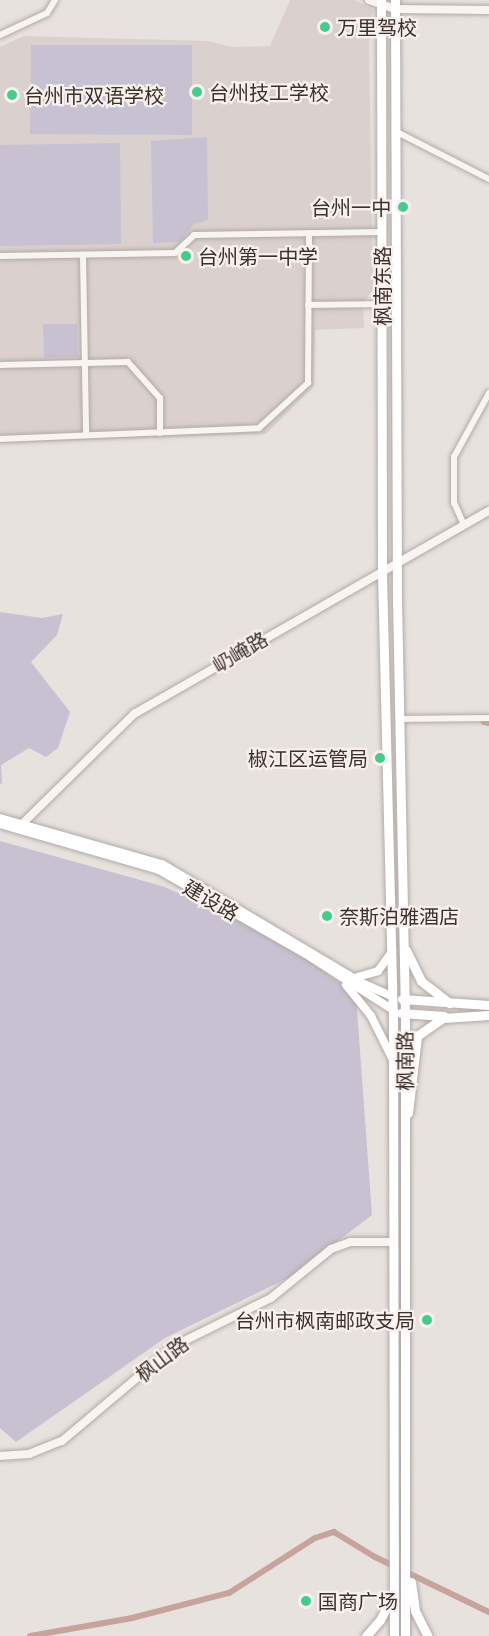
<!DOCTYPE html>
<html>
<head>
<meta charset="utf-8">
<style>
	body { margin:0 }
	#map { position:relative; width:489px; height:1636px; overflow:hidden; background:#e8e2df; font-family:"Asap Condensed","Noto Sans SC",sans-serif }
	div>[style] { position:absolute }
	[style*='--x'] { left:calc(var(--x)*1px); top:calc(var(--y)*1px); width:calc(var(--w)*1px); rotate:calc(var(--a)*1deg) }
	.built>* { inset:0; background:#dad1ce }
	.green>* { inset:0; background:#c8c1d2 }
	.canal>* { height:6px; margin:-3px; padding:0 3px; transform-origin:3px; border-radius:3px; background:#c7a49b }
	.roads { filter:drop-shadow(0 0 2px #b2a9a5) drop-shadow(0 0 2px #b2a9a5) }
	.minor>* { height:6px; margin:-3px; padding:0 3px; transform-origin:3px; border-radius:3px; background:#f7f4f2 }
	.tertiary>* { height:8px; margin:-4px; padding:0 4px; transform-origin:4px; border-radius:4px; background:#f7f4f2 }
	.secondary>* { height:8px; margin:-4px; padding:0 4px; transform-origin:4px; border-radius:4px; background:#fff }
	.primary>* { height:9px; margin:-4.5px; padding:0 4.5px; transform-origin:4.5px; border-radius:4.5px; background:#fff }
	.dots>* { width:16px; height:16px; translate:-50% -50%; box-sizing:border-box; border:3px solid #f6f1ef; border-radius:50% }
	span { translate:-50% -50%; white-space:nowrap; text-align:center; line-height:1.15; -webkit-text-stroke:4.5px #f6f1ef; paint-order:stroke }
	.poi-label { font-size:20px; color:#3f3029 }
	.left { translate:0 -50%; text-align:left }
	.right { translate:-100% -50%; text-align:right }
	.street-label { font-size:20px; color:#3f3029 }
</style>
</head>
<body>
<div id="map">
	<div class="built">
		<i style="clip-path:polygon(290px 0,355px 0,373px 10px,369px 43px,373px 290px,363px 303px,364px 328px,315px 330px,314px 386px,266px 434px,0 443px,0 47px,24px 36px,208px 41px,231px 47px,270px 46px)"></i>
	</div>
	<div class="green">
		<i style="clip-path:polygon(31px 45px,192px 45px,192px 135px,30px 134px)"></i>
		<i style="clip-path:polygon(207px 137px,208px 220px,193px 225px,180px 242px,153px 243px,151px 141px)"></i>
		<i style="clip-path:polygon(120px 143px,121px 244px,0 246px,0 145px)"></i>
		<i style="clip-path:polygon(43px 324px,77px 324px,78px 357px,44px 358px)"></i>
		<i style="clip-path:polygon(0 612px,42px 618px,63px 614px,57px 635px,31px 662px,70px 712px,58px 748px,46px 757px,29px 748px,1px 765px,2px 784px,0 783px)"></i>
		<i style="clip-path:polygon(0 841px,162px 886px,284px 939px,356px 996px,372px 1215px,292px 1276px,165px 1338px,16px 1442px,0 1428px)"></i>
	</div>
	<div class="canal">
		<i style="--x:484;--y:722;--w:5;--a:11"></i>
		<i style="--x:30;--y:1636;--w:104;--a:-10"></i>
		<i style="--x:132;--y:1618;--w:100;--a:-14.5"></i>
		<i style="--x:229;--y:1593;--w:102;--a:-32.6"></i>
		<i style="--x:315;--y:1538;--w:20;--a:-18"></i>
		<i style="--x:334;--y:1532;--w:48;--a:31.4"></i>
		<i style="--x:375;--y:1557;--w:127;--a:25.8"></i>
	</div>
	<div class="roads">
		<div class="minor">
			<i style="--x:0;--y:35;--w:52;--a:-25.1"></i>
			<i style="--x:47;--y:13;--w:15;--a:-58"></i>
			<i style="--x:395;--y:131;--w:106;--a:27.1"></i>
			<i style="--x:83;--y:255;--w:180;--a:89"></i>
			<i style="--x:0;--y:256;--w:175;--a:-1"></i>
			<i style="--x:175;--y:253;--w:26;--a:-43"></i>
			<i style="--x:194;--y:235;--w:187;--a:-0.9"></i>
			<i style="--x:308;--y:305;--w:74;--a:-0.8"></i>
			<i style="--x:0;--y:365;--w:128;--a:-1.3"></i>
			<i style="--x:128;--y:362;--w:48;--a:48.4"></i>
			<i style="--x:160;--y:398;--w:35;--a:90"></i>
			<i style="--x:0;--y:439;--w:259;--a:-2.4"></i>
			<i style="--x:259;--y:428;--w:67;--a:-42.6"></i>
			<i style="--x:308;--y:383;--w:150;--a:-89.6"></i>
			<i style="--x:464;--y:525;--w:24;--a:-114"></i>
			<i style="--x:454;--y:503;--w:46;--a:-90"></i>
			<i style="--x:454;--y:457;--w:73;--a:-61.3"></i>
			<i style="--x:399;--y:719;--w:90;--a:-0.6"></i>
		</div>
		<div class="tertiary">
			<i style="--x:369;--y:0;--w:28;--a:19"></i>
			<i style="--x:395;--y:9;--w:94;--a:0.6"></i>
			<i style="--x:18;--y:828;--w:163;--a:-44.5"></i>
			<i style="--x:134;--y:714;--w:409;--a:-29.8"></i>
			<i style="--x:0;--y:1456;--w:29;--a:-4"></i>
			<i style="--x:29;--y:1454;--w:35;--a:-22"></i>
			<i style="--x:62;--y:1441;--w:149;--a:-40.1"></i>
			<i style="--x:176;--y:1345;--w:106;--a:-26.3"></i>
			<i style="--x:271;--y:1298;--w:77;--a:-39.2"></i>
			<i style="--x:331;--y:1249;--w:20;--a:-20"></i>
			<i style="--x:350;--y:1242;--w:43;--a:0"></i>
		</div>
		<div class="secondary">
			<i style="--x:0;--y:818;--w:168;--a:15.9"></i>
			<i style="--x:162;--y:864;--w:233;--a:30.8"></i>
			<i style="--x:362;--y:983;--w:34;--a:24"></i>
			<i style="--x:0;--y:824;--w:166;--a:16.1"></i>
			<i style="--x:159;--y:870;--w:167;--a:29.8"></i>
			<i style="--x:304;--y:953;--w:106;--a:32.6"></i>
			<i style="--x:354;--y:978;--w:25;--a:-16"></i>
			<i style="--x:378;--y:971;--w:24;--a:-54"></i>
			<i style="--x:346;--y:985;--w:40;--a:51"></i>
			<i style="--x:371;--y:1016;--w:49;--a:63.4"></i>
		</div>
		<div class="primary">
			<i style="--x:381;--y:0;--w:573;--a:89.9"></i>
			<i style="--x:382;--y:573;--w:437;--a:88.6"></i>
			<i style="--x:393;--y:1010;--w:626;--a:89.91"></i>
			<i style="--x:395;--y:0;--w:598;--a:89.81"></i>
			<i style="--x:397;--y:598;--w:416;--a:88.9"></i>
			<i style="--x:405;--y:1014;--w:622;--a:90"></i>
			<i style="--x:406;--y:950;--w:34;--a:64"></i>
			<i style="--x:421;--y:981;--w:36;--a:38"></i>
			<i style="--x:402;--y:999;--w:87;--a:3.9"></i>
			<i style="--x:401;--y:1013;--w:43;--a:4"></i>
			<i style="--x:408;--y:1113;--w:78;--a:-83.3"></i>
			<i style="--x:417;--y:1036;--w:32;--a:-35"></i>
			<i style="--x:443;--y:1018;--w:46;--a:-3.7"></i>
			<i style="--x:411;--y:1582;--w:29;--a:82"></i>
			<i style="--x:415;--y:1611;--w:28;--a:63"></i>
			<i style="--x:366;--y:1636;--w:21;--a:-49"></i>
			<i style="--x:380;--y:1620;--w:27;--a:-63"></i>
		</div>
	</div>
	<div class="dots">
		<i style="left:325px;top:27px;background:#47cb8d"></i>
		<i style="left:197px;top:92px;background:#47cb8d"></i>
		<i style="left:12px;top:95px;background:#47cb8d"></i>
		<i style="left:403px;top:207px;background:#47cb8d"></i>
		<i style="left:186px;top:256px;background:#47cb8d"></i>
		<i style="left:380px;top:758px;background:#47cb8d"></i>
		<i style="left:327px;top:916px;background:#47cb8d"></i>
		<i style="left:427px;top:1320px;background:#47cb8d"></i>
		<i style="left:306px;top:1601px;background:#47cb8d"></i>
	</div>
	<div class="poi-label">
		<span class="left" style="left:337px;top:27px">万里驾校</span>
		<span class="left" style="left:209px;top:92px">台州技工学校</span>
		<span class="left" style="left:24px;top:95px">台州市双语学校</span>
		<span class="right" style="left:391px;top:207px">台州一中</span>
		<span class="left" style="left:198px;top:256px">台州第一中学</span>
		<span class="right" style="left:368px;top:758px">椒江区运管局</span>
		<span class="left" style="left:339px;top:916px">奈斯泊雅酒店</span>
		<span class="right" style="left:415px;top:1320px">台州市枫南邮政支局</span>
		<span class="left" style="left:318px;top:1601px">国商广场</span>
	</div>
	<div class="street-label">
		<span style="left:382px;top:286px;rotate:-90deg">枫南东路</span>
		<span style="left:240px;top:652px;rotate:-30deg">屷崦路</span>
		<span style="left:211px;top:900px;rotate:30deg">建设路</span>
		<span style="left:405px;top:1061px;rotate:-90deg">枫南路</span>
		<span style="left:162px;top:1359px;rotate:-37deg">枫山路</span>
	</div>
</div>
</body>
</html>
